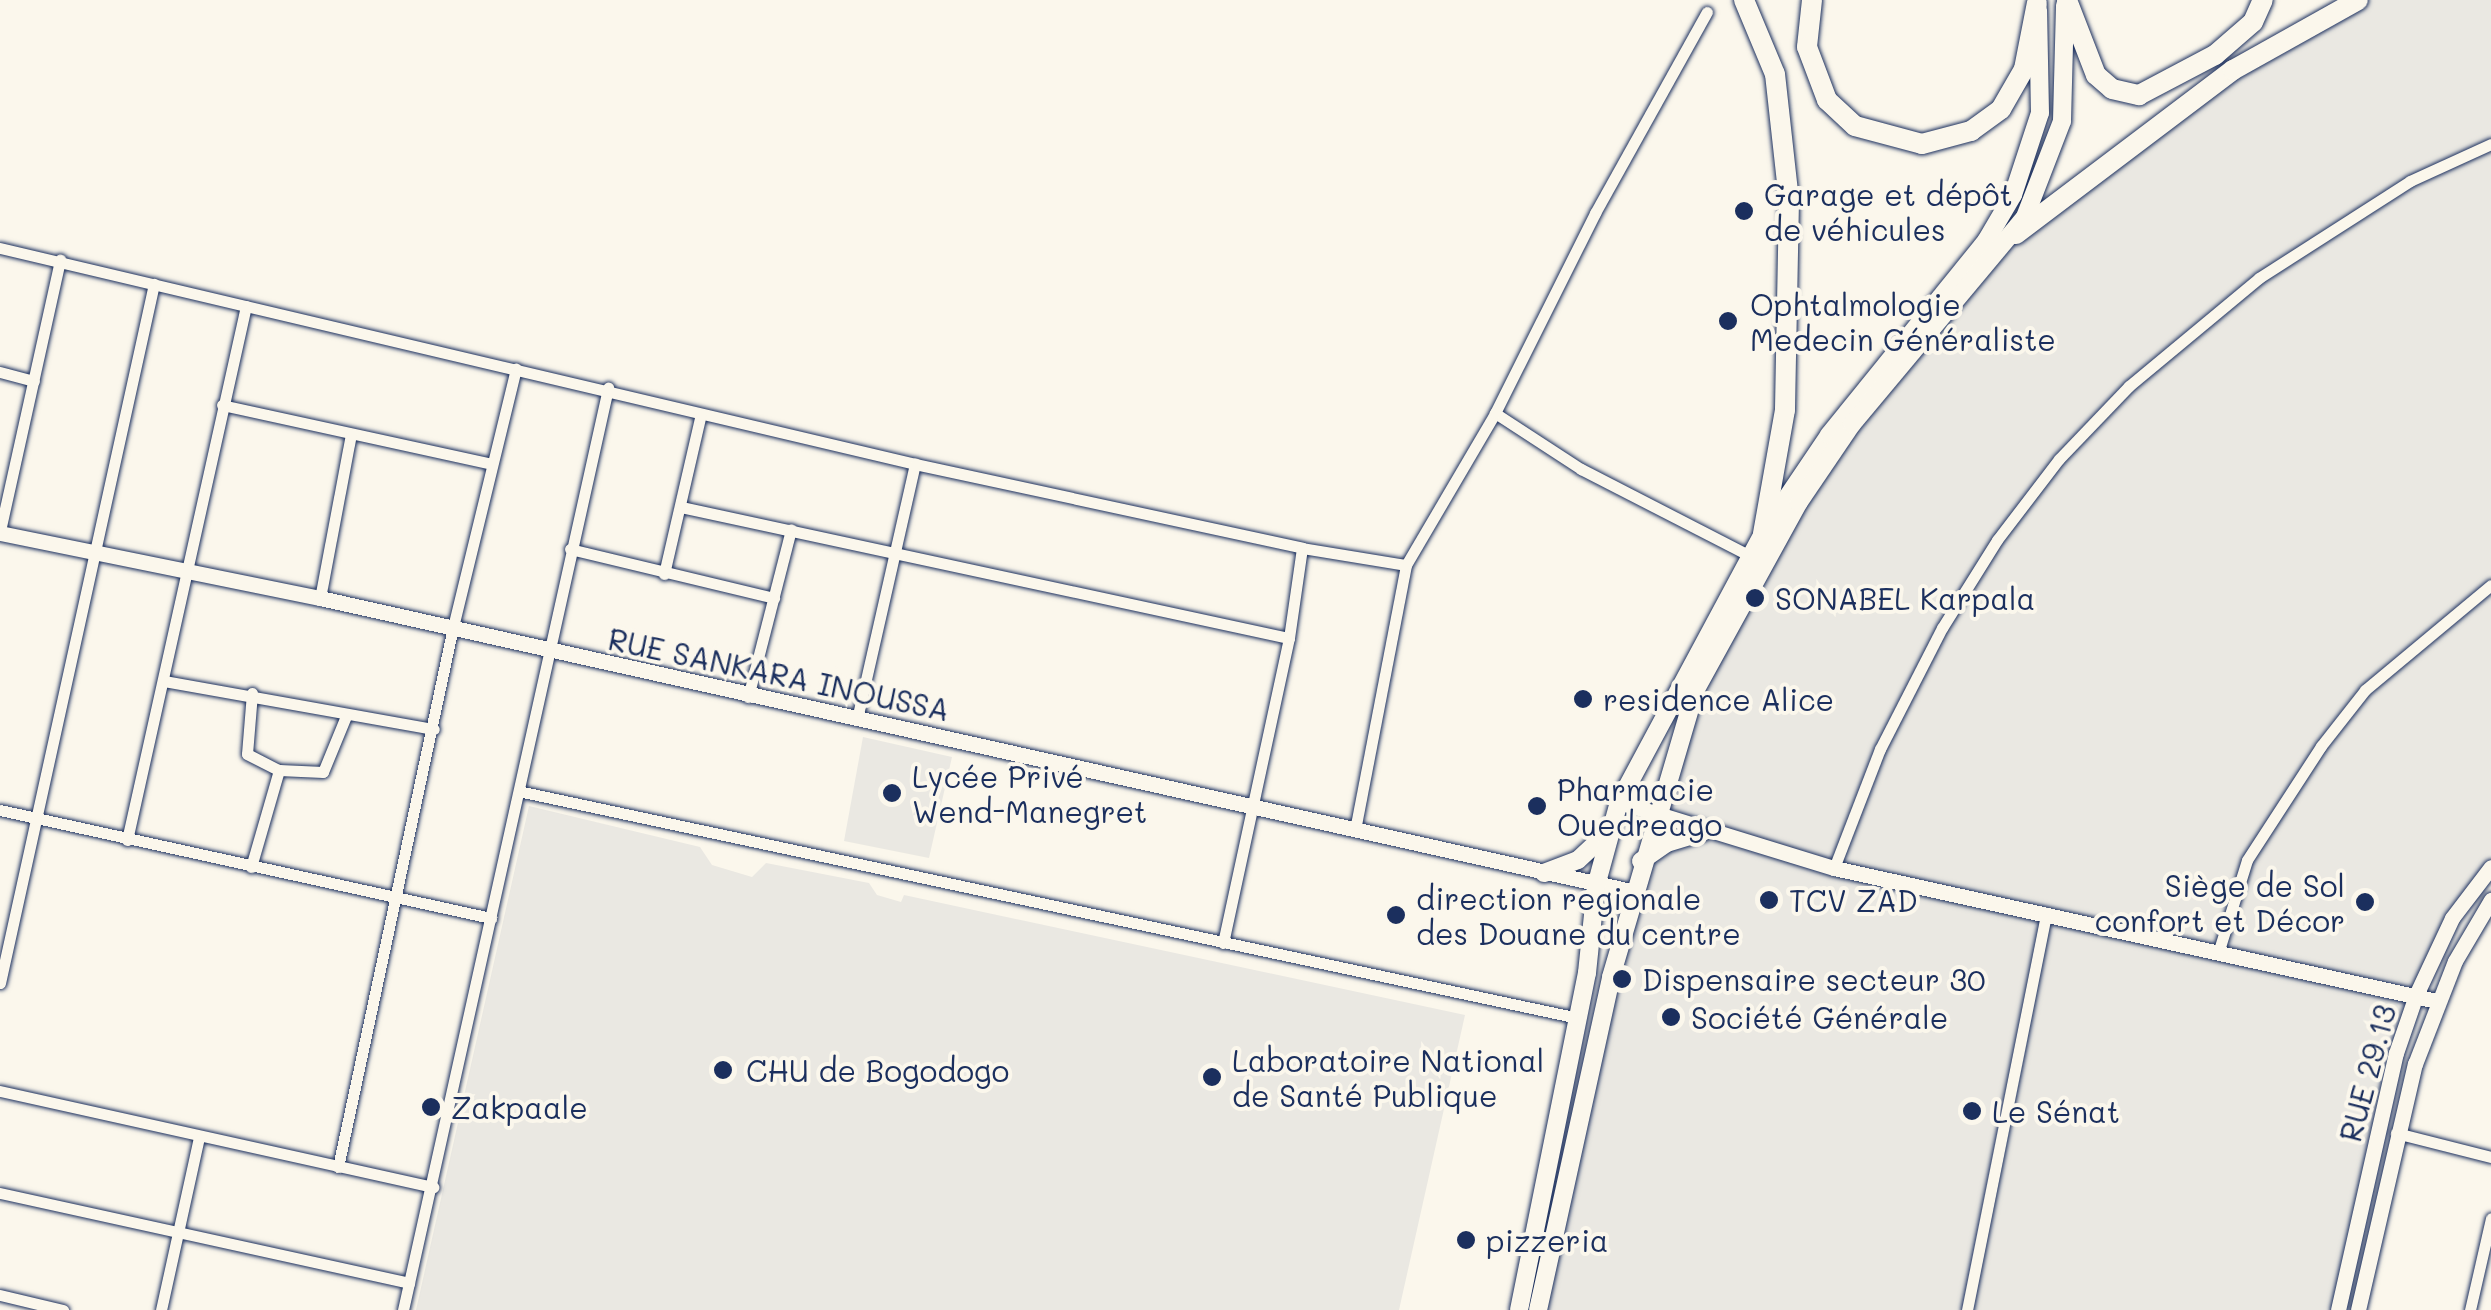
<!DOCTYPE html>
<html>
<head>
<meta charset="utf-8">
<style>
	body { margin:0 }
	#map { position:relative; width:2491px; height:1310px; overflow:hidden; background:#fbf7ec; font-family:Mali,sans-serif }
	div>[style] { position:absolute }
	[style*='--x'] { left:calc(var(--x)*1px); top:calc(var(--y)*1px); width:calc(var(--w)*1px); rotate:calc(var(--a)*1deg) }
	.built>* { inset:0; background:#eae8e2 }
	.roads { filter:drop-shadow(0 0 2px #1b2f5e) drop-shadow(0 0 2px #1b2f5e) }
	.street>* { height:11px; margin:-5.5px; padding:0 5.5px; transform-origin:5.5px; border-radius:5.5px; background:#fbf7ec }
	.secondary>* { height:15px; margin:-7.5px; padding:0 7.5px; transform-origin:7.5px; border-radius:7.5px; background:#fbf7ec }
	.primary>* { height:18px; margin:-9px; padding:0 9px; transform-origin:9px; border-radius:9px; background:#fbf7ec }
	.highway>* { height:20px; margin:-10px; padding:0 10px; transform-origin:10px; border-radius:10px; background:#fbf7ec }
	.dots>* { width:28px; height:28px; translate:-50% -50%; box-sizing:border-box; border:5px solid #fbf7ec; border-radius:50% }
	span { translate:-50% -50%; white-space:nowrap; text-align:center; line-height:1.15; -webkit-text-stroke:8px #fbf7ec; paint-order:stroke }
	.poi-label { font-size:30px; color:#1b2f5e }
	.left { translate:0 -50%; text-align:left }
	.right { translate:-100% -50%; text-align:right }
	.street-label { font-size:30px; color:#1b2f5e }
</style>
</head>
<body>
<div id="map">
	<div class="built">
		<i style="clip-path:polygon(2358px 0,2491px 0,2491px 872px,2452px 918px,2416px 995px,2339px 1310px,1544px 1310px,1567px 1186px,1673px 749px,1799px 502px,2016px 234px,2233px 70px)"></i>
		<i style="clip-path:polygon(863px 737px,952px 757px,929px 858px,844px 841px)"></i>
		<i style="clip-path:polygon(529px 806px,700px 847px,712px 865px,752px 877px,766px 863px,869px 883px,877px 895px,901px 902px,904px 895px,1465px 1015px,1399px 1310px,416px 1310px)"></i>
	</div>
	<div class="roads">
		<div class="street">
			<i style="--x:0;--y:248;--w:940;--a:13.28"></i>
			<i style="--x:915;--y:464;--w:396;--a:12.2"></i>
			<i style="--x:1302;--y:548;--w:105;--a:9.3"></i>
			<i style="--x:0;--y:372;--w:35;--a:15"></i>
			<i style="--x:222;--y:405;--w:276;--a:12.3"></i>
			<i style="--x:1495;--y:413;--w:103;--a:33.1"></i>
			<i style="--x:1581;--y:469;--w:190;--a:27.2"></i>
			<i style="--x:681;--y:507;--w:622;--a:12.16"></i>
			<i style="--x:0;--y:531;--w:278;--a:-77.5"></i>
			<i style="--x:570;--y:549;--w:210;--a:13.5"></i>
			<i style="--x:664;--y:574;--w:164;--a:-77"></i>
			<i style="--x:320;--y:598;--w:167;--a:-79.3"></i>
			<i style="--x:164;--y:681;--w:274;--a:10.1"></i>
			<i style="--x:252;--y:693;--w:61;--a:94.7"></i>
			<i style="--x:247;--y:754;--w:36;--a:27"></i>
			<i style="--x:279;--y:770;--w:44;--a:2.6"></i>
			<i style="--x:323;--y:772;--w:61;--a:-67.7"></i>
			<i style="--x:748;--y:697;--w:173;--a:-75.6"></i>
			<i style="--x:857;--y:719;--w:262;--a:-77.2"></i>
			<i style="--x:523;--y:792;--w:1079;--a:12.09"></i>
			<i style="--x:0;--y:810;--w:503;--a:12.41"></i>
			<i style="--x:1355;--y:830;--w:270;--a:-79.1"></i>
			<i style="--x:1406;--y:565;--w:176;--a:-59.6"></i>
			<i style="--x:1495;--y:413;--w:224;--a:-63.4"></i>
			<i style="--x:1595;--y:213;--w:230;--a:-60.9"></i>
			<i style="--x:127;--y:840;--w:547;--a:-77.44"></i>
			<i style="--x:251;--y:867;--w:101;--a:-73.9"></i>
			<i style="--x:1834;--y:868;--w:128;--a:-68.9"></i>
			<i style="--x:1880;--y:749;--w:136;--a:-62.9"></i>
			<i style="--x:1942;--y:628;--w:104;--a:-58"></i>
			<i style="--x:1997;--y:540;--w:102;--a:-52.6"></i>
			<i style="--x:2059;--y:459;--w:101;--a:-46.2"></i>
			<i style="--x:2129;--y:386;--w:169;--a:-39.7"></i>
			<i style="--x:2259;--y:278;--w:179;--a:-32.7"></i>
			<i style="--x:2410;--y:181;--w:89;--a:-24.6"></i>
			<i style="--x:1223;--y:943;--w:312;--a:-77.8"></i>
			<i style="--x:1289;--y:638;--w:91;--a:-81.8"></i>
			<i style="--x:2219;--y:950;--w:94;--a:-72.7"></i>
			<i style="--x:2247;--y:860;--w:136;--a:-57"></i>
			<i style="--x:2321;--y:746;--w:71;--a:-51.8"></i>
			<i style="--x:2365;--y:690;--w:164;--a:-39.8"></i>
			<i style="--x:0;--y:983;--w:716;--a:-77.58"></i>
			<i style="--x:0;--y:1091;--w:444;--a:12.5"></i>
			<i style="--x:2396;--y:1133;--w:98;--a:14.2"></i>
			<i style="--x:338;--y:1167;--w:552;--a:-77.98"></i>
			<i style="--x:453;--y:627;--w:266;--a:-76.3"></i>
			<i style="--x:0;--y:1193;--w:419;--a:12.4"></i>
			<i style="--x:0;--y:1295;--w:65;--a:13.4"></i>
			<i style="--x:161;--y:1310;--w:177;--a:-77.6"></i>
			<i style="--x:403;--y:1310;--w:945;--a:-77.46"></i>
			<i style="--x:1967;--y:1310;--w:405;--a:-78.7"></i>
			<i style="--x:2470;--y:1310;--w:94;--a:-77.1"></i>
		</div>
		<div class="secondary">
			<i style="--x:0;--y:533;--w:327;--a:11.5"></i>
			<i style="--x:320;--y:598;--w:1347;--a:12.6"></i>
			<i style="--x:1619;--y:802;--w:225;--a:17.1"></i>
			<i style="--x:1834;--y:868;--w:617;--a:12.44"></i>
			<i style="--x:2338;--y:1310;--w:263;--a:-77.3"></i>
			<i style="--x:2396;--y:1053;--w:61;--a:-71"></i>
			<i style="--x:2416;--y:995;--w:85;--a:-64.9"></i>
			<i style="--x:2452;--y:918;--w:64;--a:-52.6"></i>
			<i style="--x:2358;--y:1310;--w:253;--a:-77"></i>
			<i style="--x:2415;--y:1064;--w:110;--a:-68.8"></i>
			<i style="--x:2455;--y:961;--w:71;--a:-59.5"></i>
		</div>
		<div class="primary">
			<i style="--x:1641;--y:861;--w:32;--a:-35"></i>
			<i style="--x:1667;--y:843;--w:37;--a:-17"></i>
			<i style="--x:1544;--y:873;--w:36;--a:-21"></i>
			<i style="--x:1578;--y:860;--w:40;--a:-43"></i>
			<i style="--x:1519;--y:1310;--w:344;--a:-78.6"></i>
			<i style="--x:1587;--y:973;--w:87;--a:-84.1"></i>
			<i style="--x:1596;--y:886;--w:87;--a:-74.7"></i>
			<i style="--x:1619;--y:802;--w:305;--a:-61.8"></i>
			<i style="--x:1763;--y:533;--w:118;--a:-56"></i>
			<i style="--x:1829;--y:435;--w:250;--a:-51"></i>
			<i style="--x:1986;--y:241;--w:53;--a:-59.6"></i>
			<i style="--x:2013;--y:195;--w:86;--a:-71.8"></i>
			<i style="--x:2040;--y:113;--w:103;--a:-91.1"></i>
			<i style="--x:1538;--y:1310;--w:341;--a:-77.6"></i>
			<i style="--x:1611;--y:977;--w:298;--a:-73.6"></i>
			<i style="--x:1695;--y:691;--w:216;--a:-61.2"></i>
			<i style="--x:1799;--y:502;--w:94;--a:-55.8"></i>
			<i style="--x:1852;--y:424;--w:270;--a:-50.1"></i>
			<i style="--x:2025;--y:217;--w:103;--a:-68.9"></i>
			<i style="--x:2062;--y:121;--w:116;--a:-88.5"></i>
		</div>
		<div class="highway">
			<i style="--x:1744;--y:0;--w:80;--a:67.3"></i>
			<i style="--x:1775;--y:74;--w:127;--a:83.7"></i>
			<i style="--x:1789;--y:200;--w:210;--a:91.1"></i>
			<i style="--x:1785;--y:410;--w:125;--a:100.1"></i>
			<i style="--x:1812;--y:0;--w:47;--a:96.1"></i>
			<i style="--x:1807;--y:47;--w:57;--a:69.3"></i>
			<i style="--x:1827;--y:100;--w:38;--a:43"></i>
			<i style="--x:1855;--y:126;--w:69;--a:15"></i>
			<i style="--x:1922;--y:144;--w:51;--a:-14.9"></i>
			<i style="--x:1971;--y:131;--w:37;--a:-36"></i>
			<i style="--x:2001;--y:109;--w:46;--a:-60.1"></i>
			<i style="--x:2024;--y:69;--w:67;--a:-78.9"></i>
			<i style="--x:2067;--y:0;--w:80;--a:68.9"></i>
			<i style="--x:2096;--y:75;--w:21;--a:41"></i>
			<i style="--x:2112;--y:89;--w:28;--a:13"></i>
			<i style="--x:2139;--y:95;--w:86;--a:-27.8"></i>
			<i style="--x:2215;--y:55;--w:50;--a:-41"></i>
			<i style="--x:2253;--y:22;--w:24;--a:-66"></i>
			<i style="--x:2016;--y:234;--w:272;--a:-37.1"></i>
			<i style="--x:2233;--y:70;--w:143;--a:-29.2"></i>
		</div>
	</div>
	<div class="dots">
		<i style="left:1744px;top:211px;background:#1b2f5e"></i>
		<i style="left:1728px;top:321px;background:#1b2f5e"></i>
		<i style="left:1755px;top:598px;background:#1b2f5e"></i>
		<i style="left:1583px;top:699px;background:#1b2f5e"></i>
		<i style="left:892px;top:793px;background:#1b2f5e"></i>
		<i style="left:1537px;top:806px;background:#1b2f5e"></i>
		<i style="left:1769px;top:900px;background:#1b2f5e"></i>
		<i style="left:2365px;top:902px;background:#1b2f5e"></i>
		<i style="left:1396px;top:915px;background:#1b2f5e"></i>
		<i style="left:1622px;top:979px;background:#1b2f5e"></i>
		<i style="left:1671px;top:1017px;background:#1b2f5e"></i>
		<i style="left:723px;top:1070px;background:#1b2f5e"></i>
		<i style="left:1212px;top:1077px;background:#1b2f5e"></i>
		<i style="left:431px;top:1107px;background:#1b2f5e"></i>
		<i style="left:1972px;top:1111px;background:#1b2f5e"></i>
		<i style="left:1466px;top:1240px;background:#1b2f5e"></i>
	</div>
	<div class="poi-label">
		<span class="left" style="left:1764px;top:211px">Garage et dépôt<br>de véhicules</span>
		<span class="left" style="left:1750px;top:321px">Ophtalmologie<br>Medecin Généraliste</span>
		<span class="left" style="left:1775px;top:598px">SONABEL Karpala</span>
		<span class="left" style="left:1603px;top:699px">residence Alice</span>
		<span class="left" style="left:912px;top:793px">Lycée Privé<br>Wend-Manegret</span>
		<span class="left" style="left:1557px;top:806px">Pharmacie<br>Ouedreago</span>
		<span class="right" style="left:2345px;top:902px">Siège de Sol<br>confort et Décor</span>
		<span class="left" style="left:1416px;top:915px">direction regionale<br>des Douane du centre</span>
		<span class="left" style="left:1789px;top:900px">TCV ZAD</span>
		<span class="left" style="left:1642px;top:979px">Dispensaire secteur 30</span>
		<span class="left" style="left:1691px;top:1017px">Société Générale</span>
		<span class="left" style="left:1232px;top:1077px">Laboratoire National<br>de Santé Publique</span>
		<span class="left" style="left:746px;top:1070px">CHU de Bogodogo</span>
		<span class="left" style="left:451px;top:1107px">Zakpaale</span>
		<span class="left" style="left:1992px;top:1111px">Le Sénat</span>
		<span class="left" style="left:1486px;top:1240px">pizzeria</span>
	</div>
	<div class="street-label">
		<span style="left:779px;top:674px;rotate:12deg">RUE SANKARA INOUSSA</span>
		<span style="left:2367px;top:1073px;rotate:-75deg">RUE 29.13</span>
	</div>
</div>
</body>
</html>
